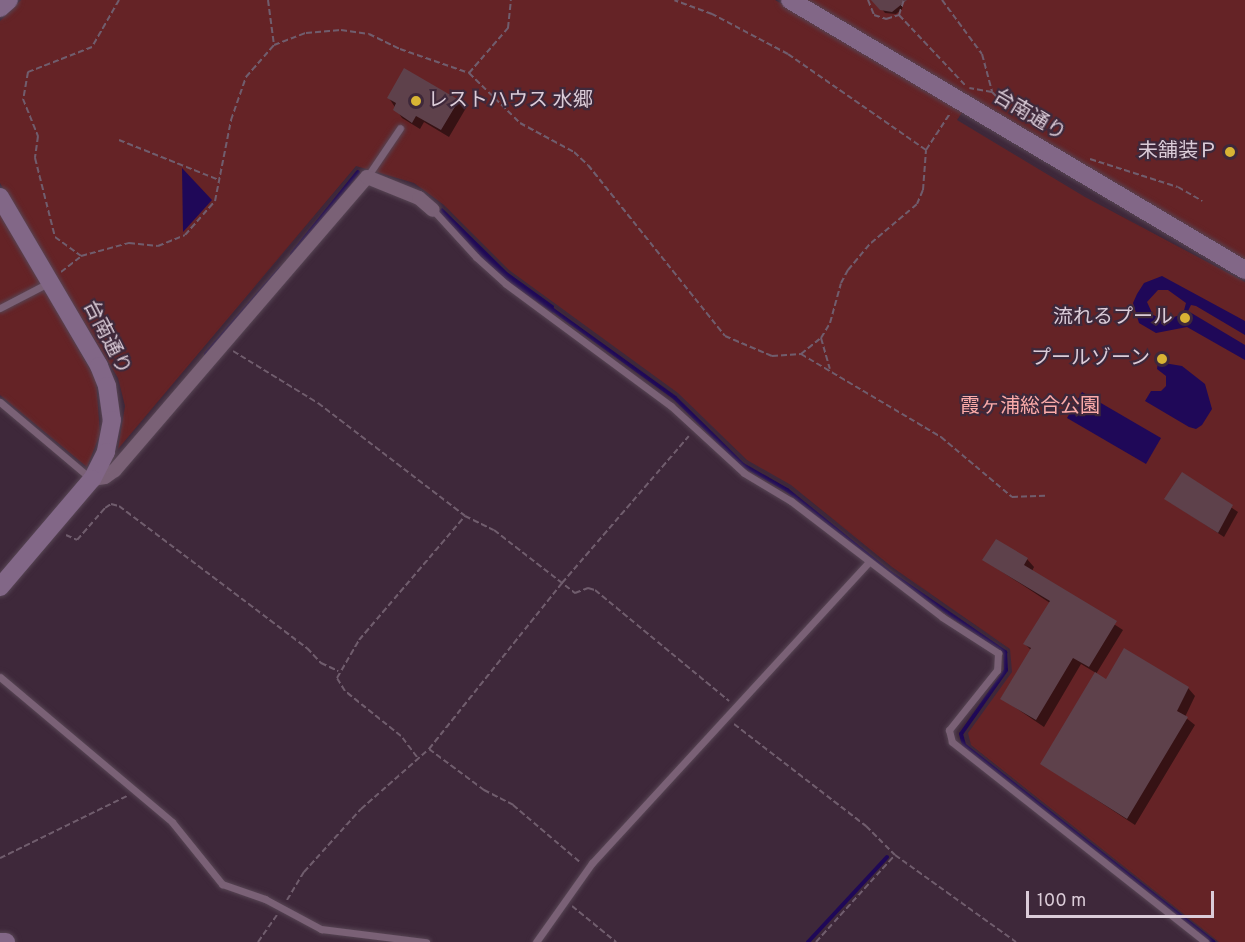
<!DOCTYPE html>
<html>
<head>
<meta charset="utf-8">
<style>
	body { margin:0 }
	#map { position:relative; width:1245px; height:942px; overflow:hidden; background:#3e283a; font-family:Overpass,"Noto Sans JP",sans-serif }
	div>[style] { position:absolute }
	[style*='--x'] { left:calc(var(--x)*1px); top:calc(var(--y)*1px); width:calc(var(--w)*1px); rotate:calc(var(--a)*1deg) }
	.green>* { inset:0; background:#652326 }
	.water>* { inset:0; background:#1f0858 }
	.shadow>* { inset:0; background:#0007 }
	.stream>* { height:4px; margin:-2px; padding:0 2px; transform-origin:2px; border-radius:2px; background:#1f0858 }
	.building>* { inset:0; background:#5e414b }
	.path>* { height:2px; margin-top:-1px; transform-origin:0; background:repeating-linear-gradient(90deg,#705d6d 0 6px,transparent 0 9px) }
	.roads { filter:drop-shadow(0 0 2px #574554) drop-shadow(0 0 2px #574554) }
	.lane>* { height:7px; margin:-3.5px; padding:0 3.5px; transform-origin:3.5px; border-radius:3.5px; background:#7a6176 }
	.street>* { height:14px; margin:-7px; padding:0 7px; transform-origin:7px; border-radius:7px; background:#7a6176 }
	.secondary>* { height:18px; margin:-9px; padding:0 9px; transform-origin:9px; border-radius:9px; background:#826787 }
	.dots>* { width:16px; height:16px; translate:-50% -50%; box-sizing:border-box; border:3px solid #3e283a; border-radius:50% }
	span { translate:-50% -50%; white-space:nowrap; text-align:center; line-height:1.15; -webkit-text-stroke:4.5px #3e283a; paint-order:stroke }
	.poi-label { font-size:20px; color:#dbccd8 }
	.left { translate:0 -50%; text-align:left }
	.right { translate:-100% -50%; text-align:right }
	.street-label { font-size:20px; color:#dbccd8 }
	.park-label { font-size:20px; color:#fbaba9 }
	.scale { position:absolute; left:1026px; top:891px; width:188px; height:27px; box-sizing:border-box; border:3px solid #dbccd8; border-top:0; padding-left:8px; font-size:18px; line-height:21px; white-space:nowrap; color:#dbccd8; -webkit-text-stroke:4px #3e283a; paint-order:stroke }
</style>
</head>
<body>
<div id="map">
	<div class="green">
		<i style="clip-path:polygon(21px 0,775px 0,963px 111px,957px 120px,1085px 197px,1245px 282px,1245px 942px,1219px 942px,971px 745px,968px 733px,1012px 672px,1010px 649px,892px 567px,791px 485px,747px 460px,678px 393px,509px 270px,444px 205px,414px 183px,356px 166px,118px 449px,125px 406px,118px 378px,0 183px,0 21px)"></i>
		<i style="clip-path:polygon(799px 0,1245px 0,1245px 265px)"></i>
		<i style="clip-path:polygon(0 211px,96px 380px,100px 434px,87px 467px,0 395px)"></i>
	</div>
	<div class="water">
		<i style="clip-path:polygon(182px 168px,212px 200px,183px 232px)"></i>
		<i style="clip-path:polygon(442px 208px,507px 272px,554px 306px,553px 313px,503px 278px,474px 252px,437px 213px)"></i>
		<i style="clip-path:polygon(evenodd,1162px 276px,1245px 321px,1245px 335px,1196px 306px,1191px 305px,1188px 311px,1245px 345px,1245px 360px,1187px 327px,1156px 333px,1139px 323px,1133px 303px,1137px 294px,1144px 283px,1162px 276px,1158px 290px,1168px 290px,1186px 303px,1183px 314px,1165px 320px,1153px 315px,1147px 302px,1158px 290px)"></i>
		<i style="clip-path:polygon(1158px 362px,1182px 366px,1205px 384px,1212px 409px,1202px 425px,1196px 429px,1189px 427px,1145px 401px,1151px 391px,1161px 391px,1166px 386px,1166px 376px,1157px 369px)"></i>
		<i style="clip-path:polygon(1082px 392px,1161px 438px,1146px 464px,1067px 418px)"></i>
	</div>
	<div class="shadow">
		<i style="clip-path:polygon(875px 0,904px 0,902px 9px,896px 14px,885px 13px)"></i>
		<i style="clip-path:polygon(389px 98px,458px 101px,466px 108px,449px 137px,424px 122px,420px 129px,402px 118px)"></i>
		<i style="clip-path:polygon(1182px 474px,1238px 512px,1224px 537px,1166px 499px)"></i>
		<i style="clip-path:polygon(1027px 559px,1034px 567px,1032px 571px,1123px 630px,1096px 674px,1107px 681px,1188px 688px,1195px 696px,1185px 717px,1195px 725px,1135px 825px,1042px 764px,1096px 673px,1081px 664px,1044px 727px,1001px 698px,1031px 650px,1025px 644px,1050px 603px,984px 560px)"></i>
	</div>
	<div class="stream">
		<i style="--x:292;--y:254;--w:105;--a:-51.2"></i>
		<i style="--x:549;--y:307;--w:155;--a:35.8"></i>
		<i style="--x:675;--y:398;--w:95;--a:44.6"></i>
		<i style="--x:743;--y:465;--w:51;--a:29.6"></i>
		<i style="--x:787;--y:490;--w:132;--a:38.9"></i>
		<i style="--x:890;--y:573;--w:140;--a:34.5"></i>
		<i style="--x:1005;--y:652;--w:18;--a:87"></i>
		<i style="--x:1006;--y:670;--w:78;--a:125.1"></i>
		<i style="--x:961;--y:734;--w:11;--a:75"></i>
		<i style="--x:964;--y:745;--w:318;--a:38.3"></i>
		<i style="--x:206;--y:354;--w:113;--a:-49"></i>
		<i style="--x:808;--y:942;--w:116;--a:-47.1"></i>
	</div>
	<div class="building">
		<i style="clip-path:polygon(871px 0,907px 0,892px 12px,880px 10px)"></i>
		<i style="clip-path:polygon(404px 68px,459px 100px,441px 130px,416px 116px,412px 123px,393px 110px,396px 103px,387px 98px)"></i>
		<i style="clip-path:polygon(1182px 472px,1233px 505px,1218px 533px,1164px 499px)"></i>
		<i style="clip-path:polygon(996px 539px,1028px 558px,1024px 565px,1117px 621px,1089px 667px,1073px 658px,1036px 720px,1000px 699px,1031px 648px,1023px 644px,1050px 601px,982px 560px)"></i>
		<i style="clip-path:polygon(1124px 648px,1189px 687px,1177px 711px,1188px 717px,1127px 819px,1040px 764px,1095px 672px,1106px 679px)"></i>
	</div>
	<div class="path">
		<i style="--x:119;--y:0;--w:54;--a:119.9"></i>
		<i style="--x:92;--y:47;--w:69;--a:158.7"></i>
		<i style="--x:28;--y:72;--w:27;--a:100"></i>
		<i style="--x:23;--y:99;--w:40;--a:68"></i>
		<i style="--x:38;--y:136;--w:22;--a:98"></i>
		<i style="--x:35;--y:158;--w:81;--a:75.8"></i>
		<i style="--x:55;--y:237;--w:32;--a:36"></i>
		<i style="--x:81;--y:256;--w:50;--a:-15.2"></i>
		<i style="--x:129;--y:243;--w:29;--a:6"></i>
		<i style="--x:158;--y:246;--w:29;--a:-22"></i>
		<i style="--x:185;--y:235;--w:45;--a:-48.6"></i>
		<i style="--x:215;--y:201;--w:83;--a:-78.8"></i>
		<i style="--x:231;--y:120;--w:46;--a:-70.8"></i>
		<i style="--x:246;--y:77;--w:43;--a:-48.8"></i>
		<i style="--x:274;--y:45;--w:34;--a:-21"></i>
		<i style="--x:306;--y:33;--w:35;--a:-5"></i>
		<i style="--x:341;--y:30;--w:28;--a:8"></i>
		<i style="--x:369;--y:34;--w:34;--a:26"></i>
		<i style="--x:400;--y:49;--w:73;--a:19.2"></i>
		<i style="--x:469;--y:73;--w:71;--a:44.4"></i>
		<i style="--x:520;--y:123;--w:61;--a:28.2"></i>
		<i style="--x:574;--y:152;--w:19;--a:43"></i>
		<i style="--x:588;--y:165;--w:219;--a:51.3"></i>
		<i style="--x:725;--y:336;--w:51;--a:23.1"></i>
		<i style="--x:772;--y:356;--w:29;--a:-4"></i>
		<i style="--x:801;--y:354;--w:26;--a:-39"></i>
		<i style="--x:821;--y:338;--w:17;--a:-59"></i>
		<i style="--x:830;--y:323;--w:41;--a:-74.6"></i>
		<i style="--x:841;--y:283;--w:15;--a:-62"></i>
		<i style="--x:848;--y:270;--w:35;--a:-50"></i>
		<i style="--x:871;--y:243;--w:60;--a:-40.3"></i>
		<i style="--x:917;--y:204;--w:15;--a:-67"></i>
		<i style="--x:923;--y:190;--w:40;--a:-85.7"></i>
		<i style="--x:926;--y:150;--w:168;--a:-145.2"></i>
		<i style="--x:788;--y:54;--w:86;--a:-152.2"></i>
		<i style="--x:712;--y:14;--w:40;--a:-159.8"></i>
		<i style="--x:268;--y:0;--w:45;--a:82.4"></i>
		<i style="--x:868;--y:0;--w:16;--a:68"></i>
		<i style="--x:874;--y:15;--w:13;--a:18"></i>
		<i style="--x:886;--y:19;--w:14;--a:-17"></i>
		<i style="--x:899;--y:15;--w:96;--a:46.7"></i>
		<i style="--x:942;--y:0;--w:67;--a:53.5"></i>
		<i style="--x:982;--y:54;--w:39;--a:75"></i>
		<i style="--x:992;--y:92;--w:23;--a:-170"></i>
		<i style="--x:899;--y:15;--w:16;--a:-72"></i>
		<i style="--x:469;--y:73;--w:60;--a:-49.1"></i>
		<i style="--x:508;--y:28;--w:28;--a:-84"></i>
		<i style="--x:992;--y:92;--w:30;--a:45"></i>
		<i style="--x:119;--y:140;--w:108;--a:21.8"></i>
		<i style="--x:926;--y:150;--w:45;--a:-56.7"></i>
		<i style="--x:1090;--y:159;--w:92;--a:17.7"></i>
		<i style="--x:1178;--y:187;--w:28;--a:30"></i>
		<i style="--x:61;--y:272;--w:24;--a:-38"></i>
		<i style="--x:821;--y:338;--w:32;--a:74"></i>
		<i style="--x:233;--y:351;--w:100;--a:31.5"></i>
		<i style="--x:318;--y:403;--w:185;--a:37.5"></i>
		<i style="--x:465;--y:516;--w:32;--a:26"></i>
		<i style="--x:494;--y:530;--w:103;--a:37.9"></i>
		<i style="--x:575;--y:593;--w:14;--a:-21"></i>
		<i style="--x:588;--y:588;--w:7;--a:16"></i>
		<i style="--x:595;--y:590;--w:174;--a:39.6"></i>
		<i style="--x:801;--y:354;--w:163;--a:30.7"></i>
		<i style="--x:941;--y:437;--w:93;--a:40.2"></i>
		<i style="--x:1012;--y:497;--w:33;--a:-2"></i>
		<i style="--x:66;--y:535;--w:12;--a:24"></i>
		<i style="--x:77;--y:540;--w:43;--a:-48.8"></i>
		<i style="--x:105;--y:508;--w:7;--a:-34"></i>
		<i style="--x:111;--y:504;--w:8;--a:14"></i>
		<i style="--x:119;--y:506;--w:236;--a:37.1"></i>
		<i style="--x:307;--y:648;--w:21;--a:47"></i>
		<i style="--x:321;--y:663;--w:19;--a:25"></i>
		<i style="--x:734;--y:724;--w:167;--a:37.7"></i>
		<i style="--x:866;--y:826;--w:41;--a:45"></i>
		<i style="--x:895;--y:855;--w:149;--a:35.7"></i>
		<i style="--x:429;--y:749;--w:69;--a:36.7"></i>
		<i style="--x:484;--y:790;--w:33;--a:27"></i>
		<i style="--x:513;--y:805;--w:89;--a:40.5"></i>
		<i style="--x:417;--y:757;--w:26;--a:-127"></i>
		<i style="--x:401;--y:736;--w:72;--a:-141.2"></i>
		<i style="--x:345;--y:691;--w:15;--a:-122"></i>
		<i style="--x:337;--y:678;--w:44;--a:-59.9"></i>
		<i style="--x:359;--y:640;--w:163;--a:-49.5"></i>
		<i style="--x:0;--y:858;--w:141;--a:-26"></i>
		<i style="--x:287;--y:900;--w:33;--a:-59"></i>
		<i style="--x:304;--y:872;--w:85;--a:-47.9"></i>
		<i style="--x:361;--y:809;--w:91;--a:-41.4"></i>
		<i style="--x:429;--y:749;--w:213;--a:-51.3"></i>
		<i style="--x:562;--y:583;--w:194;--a:-49.2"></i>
		<i style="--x:572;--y:906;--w:57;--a:39.3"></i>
		<i style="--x:258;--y:942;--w:33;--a:-55"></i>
		<i style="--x:816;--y:942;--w:118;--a:-47.8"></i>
	</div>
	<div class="roads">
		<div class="lane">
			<i style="--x:367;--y:177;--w:59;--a:-56"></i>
			<i style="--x:433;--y:210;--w:64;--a:47.5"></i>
			<i style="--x:476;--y:257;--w:40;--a:42"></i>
			<i style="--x:506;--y:284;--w:205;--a:36.5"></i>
			<i style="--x:671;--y:406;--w:99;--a:42.5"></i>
			<i style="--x:744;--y:473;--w:55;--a:30.8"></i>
			<i style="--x:791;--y:501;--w:190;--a:37.5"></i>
			<i style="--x:942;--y:617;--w:67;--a:32.7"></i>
			<i style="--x:998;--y:653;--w:17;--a:93"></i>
			<i style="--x:997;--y:670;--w:77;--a:128.7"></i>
			<i style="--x:949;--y:730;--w:12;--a:76"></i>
			<i style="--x:952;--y:742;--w:323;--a:38.3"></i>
			<i style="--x:0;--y:308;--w:54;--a:-27.5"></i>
			<i style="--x:0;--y:402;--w:118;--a:40.2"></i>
			<i style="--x:0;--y:677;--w:225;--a:40.1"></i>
			<i style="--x:172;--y:822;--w:80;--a:51.1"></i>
			<i style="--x:222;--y:884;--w:46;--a:19.2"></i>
			<i style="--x:265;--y:899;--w:64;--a:28.2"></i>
			<i style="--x:321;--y:929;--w:106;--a:7.1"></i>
			<i style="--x:536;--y:942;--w:97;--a:-54.7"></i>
			<i style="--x:592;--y:863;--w:409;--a:-47.4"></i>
		</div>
		<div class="street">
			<i style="--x:92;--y:479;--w:13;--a:-9"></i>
			<i style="--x:105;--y:477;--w:12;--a:-35"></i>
			<i style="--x:115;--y:470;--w:386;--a:-49.3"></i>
			<i style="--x:367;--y:177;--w:56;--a:22"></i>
			<i style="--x:419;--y:198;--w:18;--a:41"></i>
		</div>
		<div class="secondary">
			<i style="--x:790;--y:0;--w:529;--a:30.69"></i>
			<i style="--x:0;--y:8;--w:12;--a:-42"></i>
			<i style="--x:0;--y:197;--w:196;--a:59.6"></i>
			<i style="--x:99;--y:366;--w:22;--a:68"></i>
			<i style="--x:107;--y:386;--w:34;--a:82"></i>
			<i style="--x:112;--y:420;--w:33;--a:101"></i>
			<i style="--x:106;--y:452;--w:30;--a:117"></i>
			<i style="--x:92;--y:479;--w:142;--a:130.4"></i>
			<i style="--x:0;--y:942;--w:6;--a:0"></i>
		</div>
	</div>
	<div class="dots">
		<i style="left:416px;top:101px;background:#d8b434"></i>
		<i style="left:1230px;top:152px;background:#d8b434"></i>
		<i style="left:1185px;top:318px;background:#d8b434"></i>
		<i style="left:1162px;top:359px;background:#d8b434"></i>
	</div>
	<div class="poi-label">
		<span class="left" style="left:428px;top:101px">レストハウス 水郷</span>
		<span class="right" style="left:1218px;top:152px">未舗装Ｐ</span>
		<span class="right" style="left:1173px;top:318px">流れるプール</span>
		<span class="right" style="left:1150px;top:359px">プールゾーン</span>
	</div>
	<div class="street-label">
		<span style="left:1029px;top:116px;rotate:31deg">台南通り</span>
		<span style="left:106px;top:338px;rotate:63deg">台南通り</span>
	</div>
	<div class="park-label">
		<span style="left:1030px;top:407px">霞ヶ浦総合公園</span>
	</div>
	<div class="scale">100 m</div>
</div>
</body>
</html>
